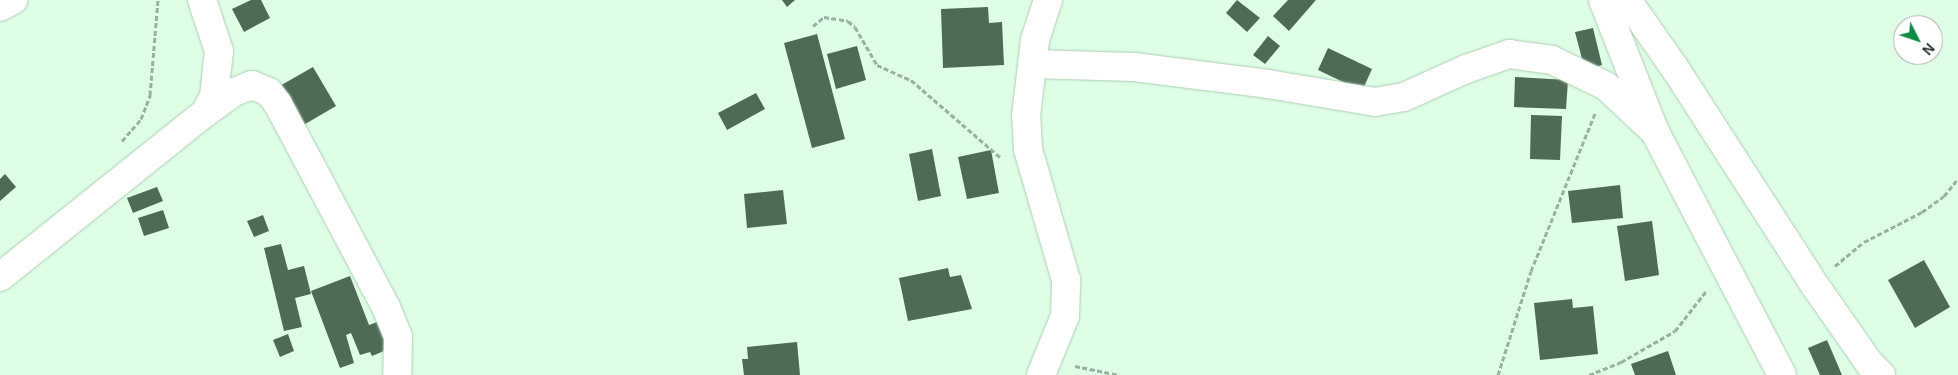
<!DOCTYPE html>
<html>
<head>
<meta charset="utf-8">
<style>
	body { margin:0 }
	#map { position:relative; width:1958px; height:375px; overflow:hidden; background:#defee5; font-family:Arial,sans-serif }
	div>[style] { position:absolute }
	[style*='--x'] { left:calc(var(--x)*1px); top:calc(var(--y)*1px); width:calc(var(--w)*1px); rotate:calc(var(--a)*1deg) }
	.building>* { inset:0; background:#4f6a55 }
	.path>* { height:3px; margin-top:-1.5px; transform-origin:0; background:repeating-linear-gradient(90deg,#99b19e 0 5px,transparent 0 7.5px) }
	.roads { filter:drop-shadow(0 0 1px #afcdb5) drop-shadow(0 0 1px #afcdb5) }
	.street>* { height:28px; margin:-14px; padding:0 14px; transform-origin:14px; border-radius:14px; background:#fff }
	span { translate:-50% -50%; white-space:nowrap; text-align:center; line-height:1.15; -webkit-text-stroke:5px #fff; paint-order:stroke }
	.north { position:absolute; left:1893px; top:15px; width:50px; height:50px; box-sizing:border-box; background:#fff; border:1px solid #a8ada9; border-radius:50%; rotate:131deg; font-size:14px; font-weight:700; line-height:20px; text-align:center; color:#253127 }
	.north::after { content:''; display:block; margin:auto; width:18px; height:22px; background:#0f8a45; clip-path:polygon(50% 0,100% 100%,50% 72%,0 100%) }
</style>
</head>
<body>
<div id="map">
	<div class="building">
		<i style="clip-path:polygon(251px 0,261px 0,270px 18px,244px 32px,232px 9px)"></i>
		<i style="clip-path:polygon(782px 0,795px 0,787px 7px)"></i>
		<i style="clip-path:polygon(1237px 0,1260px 18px,1247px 32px,1226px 13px)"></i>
		<i style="clip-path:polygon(1288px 0,1316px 0,1289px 31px,1273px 16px)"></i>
		<i style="clip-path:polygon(988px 7px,989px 23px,1002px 22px,1004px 65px,943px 68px,941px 9px)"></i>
		<i style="clip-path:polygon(1593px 28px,1602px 65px,1585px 70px,1575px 32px)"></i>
		<i style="clip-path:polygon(817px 34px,845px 139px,812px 148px,784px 43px)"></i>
		<i style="clip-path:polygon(1268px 36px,1280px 46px,1265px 64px,1253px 55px)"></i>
		<i style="clip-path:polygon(857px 46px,866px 80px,836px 89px,827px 54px)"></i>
		<i style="clip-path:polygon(1328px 48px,1372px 69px,1362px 91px,1318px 70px)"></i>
		<i style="clip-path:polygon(313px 67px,336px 106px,295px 130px,278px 87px)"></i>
		<i style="clip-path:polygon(1515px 77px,1568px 80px,1566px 109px,1514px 107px)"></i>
		<i style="clip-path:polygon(756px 93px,765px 109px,727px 130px,718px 113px)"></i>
		<i style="clip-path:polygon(1531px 115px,1562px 116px,1560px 160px,1530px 159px)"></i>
		<i style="clip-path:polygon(932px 149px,941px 196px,918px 201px,909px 154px)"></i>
		<i style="clip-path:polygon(991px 150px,999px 193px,967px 199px,958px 157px)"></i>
		<i style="clip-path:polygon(5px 174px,16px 187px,0 201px,0 179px)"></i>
		<i style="clip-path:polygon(1620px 185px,1623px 218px,1572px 223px,1568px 191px)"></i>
		<i style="clip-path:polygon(157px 187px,163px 201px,133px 213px,127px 198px)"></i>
		<i style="clip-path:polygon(783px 190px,787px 224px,747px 228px,744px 194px)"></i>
		<i style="clip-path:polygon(163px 210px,169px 228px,144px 236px,138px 218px)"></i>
		<i style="clip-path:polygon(263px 215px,269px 231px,254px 237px,247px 221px)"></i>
		<i style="clip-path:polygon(1652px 221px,1659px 275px,1625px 281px,1617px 226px)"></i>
		<i style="clip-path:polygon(281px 244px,288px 270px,304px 266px,311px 294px,295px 298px,302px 327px,284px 331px,264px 248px)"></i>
		<i style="clip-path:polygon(1924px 260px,1950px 307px,1915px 328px,1888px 280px)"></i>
		<i style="clip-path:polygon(948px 268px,950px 277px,961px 275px,972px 309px,908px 321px,899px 278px)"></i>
		<i style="clip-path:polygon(350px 276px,369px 325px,380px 321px,391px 348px,372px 356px,370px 352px,360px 355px,351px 333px,346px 335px,354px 363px,340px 368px,311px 291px)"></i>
		<i style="clip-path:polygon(1572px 299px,1573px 308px,1593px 306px,1598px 354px,1540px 360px,1534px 303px)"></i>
		<i style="clip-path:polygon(288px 334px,294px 351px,280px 357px,273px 340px)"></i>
		<i style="clip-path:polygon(1827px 340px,1842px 375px,1820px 375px,1808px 348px)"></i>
		<i style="clip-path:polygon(797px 342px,800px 375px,744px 375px,742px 359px,748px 359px,747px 347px)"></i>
		<i style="clip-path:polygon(1668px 351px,1676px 375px,1635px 375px,1631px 364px)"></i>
	</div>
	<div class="path">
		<i style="--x:813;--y:26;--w:14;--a:-39"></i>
		<i style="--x:824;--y:17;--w:24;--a:9"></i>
		<i style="--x:848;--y:21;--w:9;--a:41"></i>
		<i style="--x:855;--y:27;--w:44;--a:59.9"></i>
		<i style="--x:877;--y:65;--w:37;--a:24"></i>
		<i style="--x:911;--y:80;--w:119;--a:40.9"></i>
		<i style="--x:122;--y:141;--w:29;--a:-49"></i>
		<i style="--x:141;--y:119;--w:26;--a:-69"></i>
		<i style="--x:150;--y:95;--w:95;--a:-85.2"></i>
		<i style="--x:1835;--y:266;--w:38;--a:-40"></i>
		<i style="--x:1864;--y:242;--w:65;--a:-27.3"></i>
		<i style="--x:1922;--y:212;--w:27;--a:-36"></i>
		<i style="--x:1944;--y:196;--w:22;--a:-51"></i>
		<i style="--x:1075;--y:366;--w:45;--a:11.6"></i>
		<i style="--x:1498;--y:375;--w:109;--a:-72.4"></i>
		<i style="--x:1531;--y:271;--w:170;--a:-67.9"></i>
		<i style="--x:1589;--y:375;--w:35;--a:-22"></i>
		<i style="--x:1621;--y:362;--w:62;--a:-29.9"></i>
		<i style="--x:1675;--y:331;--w:52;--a:-52"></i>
	</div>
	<div class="roads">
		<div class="street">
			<i style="--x:1603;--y:0;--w:142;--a:68.5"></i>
			<i style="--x:1655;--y:132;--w:274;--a:62.4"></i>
			<i style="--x:1627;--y:0;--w:85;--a:55"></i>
			<i style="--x:1676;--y:70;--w:258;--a:57.2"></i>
			<i style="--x:1816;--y:287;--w:93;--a:55.1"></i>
			<i style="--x:1869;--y:363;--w:17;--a:45"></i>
			<i style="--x:0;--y:7;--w:15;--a:-28"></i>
			<i style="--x:1032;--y:64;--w:102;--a:1.7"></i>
			<i style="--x:1134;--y:67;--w:135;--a:7.2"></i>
			<i style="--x:1268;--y:84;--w:109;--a:9.5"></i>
			<i style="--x:1375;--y:102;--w:29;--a:-10"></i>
			<i style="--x:1404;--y:97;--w:68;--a:-24.3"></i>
			<i style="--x:1466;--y:69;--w:46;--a:-19.2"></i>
			<i style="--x:1509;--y:54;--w:43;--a:7.9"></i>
			<i style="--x:1552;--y:60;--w:60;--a:25.7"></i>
			<i style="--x:1606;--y:86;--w:67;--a:43.2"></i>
			<i style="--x:205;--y:113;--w:36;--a:-36"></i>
			<i style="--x:234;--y:92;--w:19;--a:-21"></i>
			<i style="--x:252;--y:85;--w:18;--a:22"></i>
			<i style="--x:269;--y:92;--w:15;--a:53"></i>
			<i style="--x:278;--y:104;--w:230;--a:62"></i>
			<i style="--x:386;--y:307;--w:31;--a:68"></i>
			<i style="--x:398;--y:336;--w:39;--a:91"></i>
			<i style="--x:0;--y:277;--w:263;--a:-38.7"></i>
			<i style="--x:205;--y:113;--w:19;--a:-62"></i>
			<i style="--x:214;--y:96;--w:45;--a:-83.7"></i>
			<i style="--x:219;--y:51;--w:54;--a:-108.4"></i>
			<i style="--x:1041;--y:375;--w:64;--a:-67.9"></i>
			<i style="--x:1065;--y:316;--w:36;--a:-88"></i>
			<i style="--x:1066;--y:280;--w:136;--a:-106.2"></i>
			<i style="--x:1028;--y:149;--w:33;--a:-93"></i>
			<i style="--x:1026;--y:116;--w:77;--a:-83.2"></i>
			<i style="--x:1035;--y:40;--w:42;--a:-72"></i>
		</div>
	</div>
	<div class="north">N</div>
</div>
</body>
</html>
